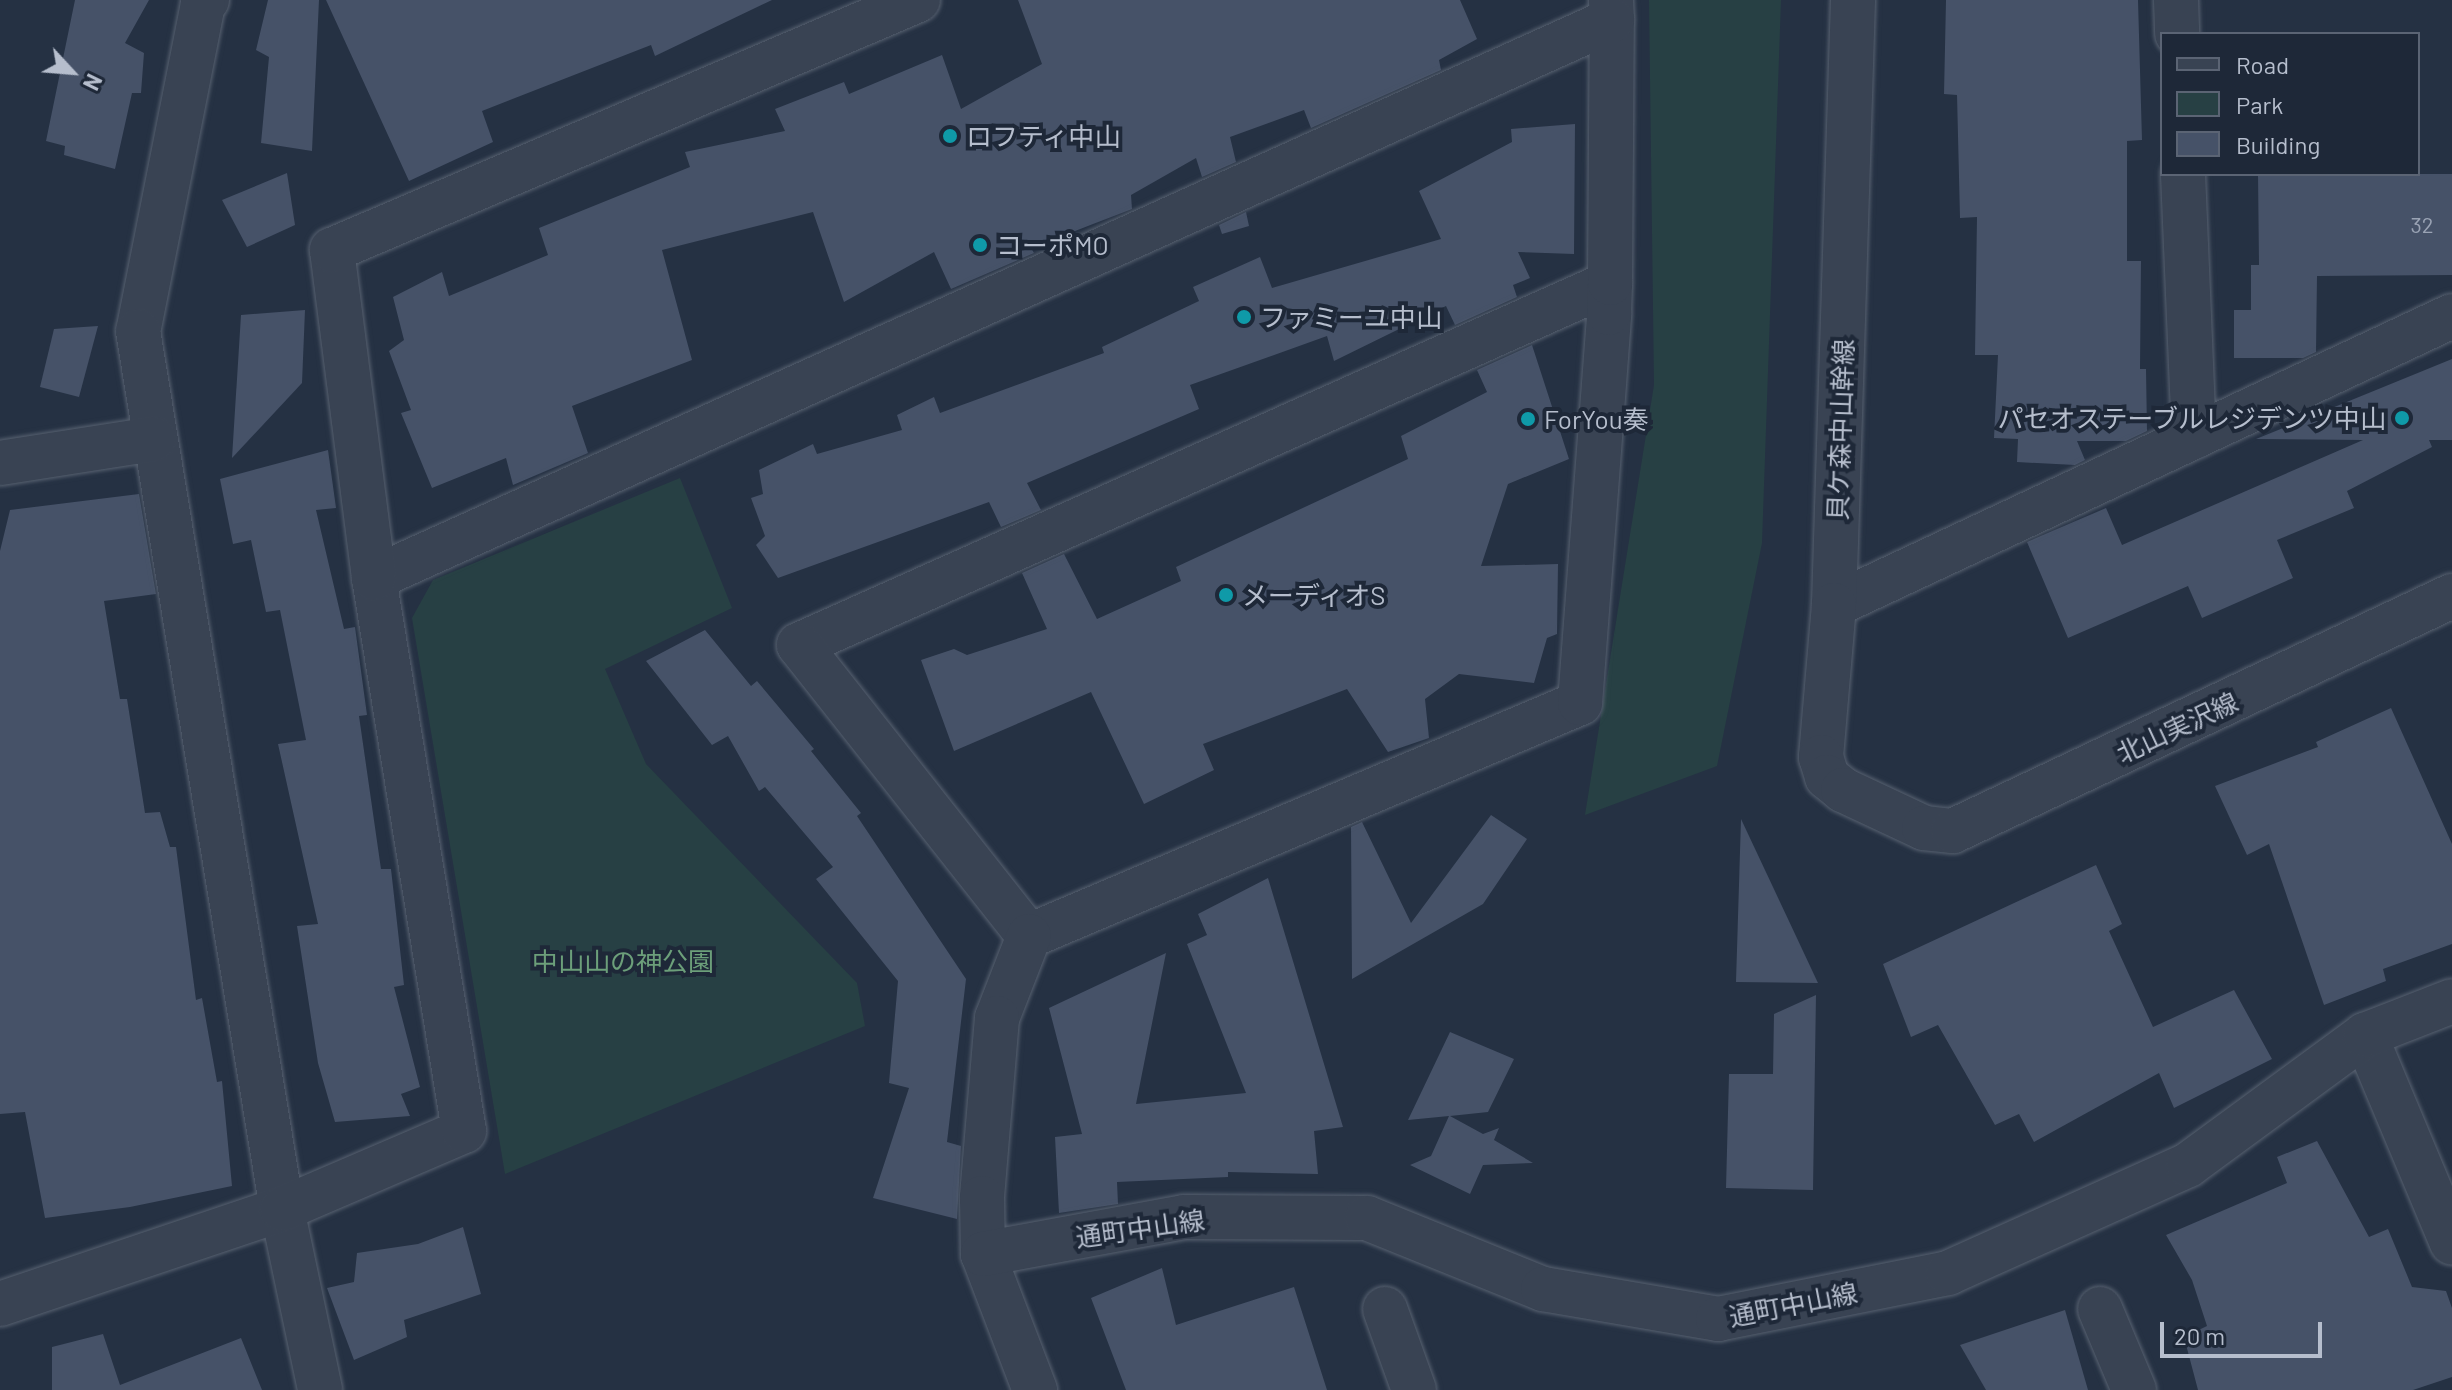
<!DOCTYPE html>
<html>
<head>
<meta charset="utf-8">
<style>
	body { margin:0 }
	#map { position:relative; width:2452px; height:1390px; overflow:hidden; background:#253143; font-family:Barlow,"Noto Sans JP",sans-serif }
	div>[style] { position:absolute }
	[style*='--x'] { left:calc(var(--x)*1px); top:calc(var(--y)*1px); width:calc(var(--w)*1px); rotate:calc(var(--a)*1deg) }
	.green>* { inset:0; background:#274044 }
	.building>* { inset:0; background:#465268 }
	.roads { filter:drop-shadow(0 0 2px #576170) drop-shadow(0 0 2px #576170) }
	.minor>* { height:44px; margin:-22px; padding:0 22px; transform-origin:22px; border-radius:22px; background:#394353 }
	.tertiary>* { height:44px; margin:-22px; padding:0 22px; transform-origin:22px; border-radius:22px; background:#394353 }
	.dots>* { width:22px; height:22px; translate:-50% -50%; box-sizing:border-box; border:4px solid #1e2838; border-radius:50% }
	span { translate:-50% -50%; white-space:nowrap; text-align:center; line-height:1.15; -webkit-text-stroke:8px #1e2838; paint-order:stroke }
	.number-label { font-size:22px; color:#9aa3b4 }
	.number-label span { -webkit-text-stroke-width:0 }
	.poi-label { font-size:26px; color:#b6becd }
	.left { translate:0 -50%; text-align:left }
	.right { translate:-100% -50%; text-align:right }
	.street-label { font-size:26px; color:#b6becd }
	.park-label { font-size:26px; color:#6c9f7a }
	.legend { position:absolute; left:2160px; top:32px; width:260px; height:144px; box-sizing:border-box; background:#1e2838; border:2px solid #5b6474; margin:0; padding:10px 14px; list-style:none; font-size:24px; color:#b6becd }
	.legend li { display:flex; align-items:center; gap:16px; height:40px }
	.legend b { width:40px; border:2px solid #5b6474 }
	.north { position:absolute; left:32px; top:32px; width:80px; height:80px; -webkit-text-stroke:6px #1e2838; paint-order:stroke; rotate:116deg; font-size:22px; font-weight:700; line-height:32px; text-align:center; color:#b6becd }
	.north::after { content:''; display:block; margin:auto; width:28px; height:36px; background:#b6becd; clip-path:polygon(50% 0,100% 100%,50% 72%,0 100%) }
	.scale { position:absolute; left:2160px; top:1322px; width:162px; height:36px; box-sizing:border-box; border:4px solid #b6becd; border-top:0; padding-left:10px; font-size:24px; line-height:28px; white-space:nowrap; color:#b6becd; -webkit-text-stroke:6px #1e2838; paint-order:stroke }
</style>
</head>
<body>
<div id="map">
	<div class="green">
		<i style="clip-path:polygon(1649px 0,1781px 0,1762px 543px,1717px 766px,1585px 815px,1654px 385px)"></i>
		<i style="clip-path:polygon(680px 478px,732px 608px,605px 669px,646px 764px,857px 983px,865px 1026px,505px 1174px,412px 618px,433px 580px)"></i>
	</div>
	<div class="building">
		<i style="clip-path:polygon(75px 0,149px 0,125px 43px,144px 53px,141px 93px,132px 93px,115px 169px,64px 155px,65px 146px,46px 141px)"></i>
		<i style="clip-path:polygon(268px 0,319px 0,312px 151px,261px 143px,269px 57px,256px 50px)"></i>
		<i style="clip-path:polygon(326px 0,772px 0,655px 56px,651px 45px,482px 111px,493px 142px,409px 181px)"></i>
		<i style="clip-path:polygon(1018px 0,1460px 0,1477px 39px,1439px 60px,1441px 70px,1311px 128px,1304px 110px,1230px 137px,1236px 162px,1202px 177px,1196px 158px,1131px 195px,1132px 209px,1031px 248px,1034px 253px,951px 289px,934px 252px,844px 302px,813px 212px,662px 250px,692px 360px,572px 406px,588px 453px,513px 485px,506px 458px,432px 488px,401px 413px,411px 410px,389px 351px,404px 340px,393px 297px,442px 272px,449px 296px,548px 255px,539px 228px,690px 167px,685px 152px,785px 131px,775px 109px,844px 82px,849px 94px,942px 55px,961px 109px,1042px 64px)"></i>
		<i style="clip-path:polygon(1946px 0,2138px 0,2142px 140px,2127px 141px,2127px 261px,2141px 261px,2140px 369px,2146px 369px,2147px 431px,2126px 441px,2077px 441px,2085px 460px,2075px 465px,2017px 462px,2018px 439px,1994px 438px,1998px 355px,1975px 355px,1977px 217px,1960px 218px,1957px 95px,1944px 94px)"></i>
		<i style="clip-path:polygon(1575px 124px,1574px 254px,1518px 252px,1530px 278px,1513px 285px,1517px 297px,1455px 325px,1446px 306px,1334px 361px,1327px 336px,1190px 385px,1199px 409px,1027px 483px,1041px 510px,1001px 527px,989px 502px,778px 578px,756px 545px,765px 536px,751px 498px,763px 494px,759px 470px,813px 444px,817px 454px,902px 430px,897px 415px,934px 397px,940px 413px,1104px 353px,1102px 347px,1199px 301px,1193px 287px,1260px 257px,1272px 288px,1441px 239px,1419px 191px,1512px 142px,1511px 129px)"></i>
		<i style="clip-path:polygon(287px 173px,295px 225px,247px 247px,222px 200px)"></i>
		<i style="clip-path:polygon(2258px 174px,2452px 174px,2452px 275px,2317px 276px,2316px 352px,2303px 358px,2234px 358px,2234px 310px,2251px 310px,2251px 265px,2259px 265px)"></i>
		<i style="clip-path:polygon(1246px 212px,1249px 226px,1222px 234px,1219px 225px)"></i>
		<i style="clip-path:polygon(305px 310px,302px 383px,232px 458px,241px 315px)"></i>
		<i style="clip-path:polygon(98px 326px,79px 397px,40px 387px,54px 329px)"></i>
		<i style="clip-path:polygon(1532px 345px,1569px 459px,1508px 484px,1481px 566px,1558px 564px,1557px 634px,1547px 638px,1534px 683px,1459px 674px,1425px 699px,1429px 738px,1388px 752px,1347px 689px,1203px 744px,1214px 770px,1144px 804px,1091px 692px,954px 751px,921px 660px,954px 649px,967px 655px,1047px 629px,1022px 573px,1064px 554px,1097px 619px,1181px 581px,1176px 567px,1408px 459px,1401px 436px,1487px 392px,1477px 370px)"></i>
		<i style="clip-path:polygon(2452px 359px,2452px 440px,2429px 440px,2432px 447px,2347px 491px,2354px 508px,2277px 540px,2293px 578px,2202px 618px,2188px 586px,2068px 638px,2027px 542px,2106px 508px,2122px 545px,2363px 440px,2256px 439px)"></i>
		<i style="clip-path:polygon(328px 450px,336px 508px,316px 510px,344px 629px,355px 627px,367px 715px,359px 716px,381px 869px,391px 869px,404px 985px,394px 987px,420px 1087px,401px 1094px,410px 1116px,335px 1122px,318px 1063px,297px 926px,318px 924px,278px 744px,306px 740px,280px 610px,266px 612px,251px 540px,233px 544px,220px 479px)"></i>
		<i style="clip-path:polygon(139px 494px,156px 594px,104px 601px,120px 699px,127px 699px,145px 813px,160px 812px,170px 847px,176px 847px,196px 1000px,202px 998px,217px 1082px,222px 1081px,232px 1186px,130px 1207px,45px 1218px,25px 1112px,0 1114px,0 551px,10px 510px)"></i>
		<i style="clip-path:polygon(705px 630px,751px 686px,757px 681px,814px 749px,811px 751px,861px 813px,857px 816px,966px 979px,947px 1142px,961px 1146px,957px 1219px,873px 1198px,909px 1088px,889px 1083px,898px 981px,816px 879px,833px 867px,765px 787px,759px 791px,728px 736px,712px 745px,646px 661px)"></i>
		<i style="clip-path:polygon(2391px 708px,2452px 844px,2452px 944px,2383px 969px,2386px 981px,2324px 1005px,2269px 844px,2247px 855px,2215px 786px,2318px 747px,2316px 742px)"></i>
		<i style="clip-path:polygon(1491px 815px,1527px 839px,1483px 904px,1352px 979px,1351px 827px,1362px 822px,1411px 923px)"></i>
		<i style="clip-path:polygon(1741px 819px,1818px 983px,1736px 982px)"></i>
		<i style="clip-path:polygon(2096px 865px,2122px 924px,2109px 931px,2153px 1027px,2234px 990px,2272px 1059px,2174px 1108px,2159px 1073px,2034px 1142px,2019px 1114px,1995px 1125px,1938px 1025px,1911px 1037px,1883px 964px)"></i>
		<i style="clip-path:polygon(1268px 878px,1343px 1127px,1314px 1131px,1318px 1174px,1228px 1172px,1228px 1177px,1117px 1182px,1118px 1204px,1059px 1213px,1055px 1137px,1082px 1134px,1049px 1008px,1166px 953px,1136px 1104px,1246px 1093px,1187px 944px,1207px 935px,1198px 914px)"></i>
		<i style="clip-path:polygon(1816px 995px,1813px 1190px,1726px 1188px,1729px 1074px,1773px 1074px,1774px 1014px)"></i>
		<i style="clip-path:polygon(1450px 1032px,1514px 1059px,1488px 1112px,1450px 1116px,1483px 1134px,1499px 1128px,1494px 1140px,1533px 1163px,1483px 1165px,1470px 1194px,1410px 1165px,1431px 1156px,1449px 1116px,1408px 1120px)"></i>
		<i style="clip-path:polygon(2317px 1141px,2369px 1237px,2388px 1229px,2412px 1287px,2446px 1291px,2452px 1308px,2452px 1377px,2413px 1390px,2198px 1390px,2184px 1337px,2207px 1326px,2192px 1280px,2166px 1235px,2287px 1183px,2277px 1157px)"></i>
		<i style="clip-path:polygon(463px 1227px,481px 1294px,404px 1320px,407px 1337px,354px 1360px,327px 1288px,354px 1282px,357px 1253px,418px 1244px)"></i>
		<i style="clip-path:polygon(1162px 1268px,1176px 1325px,1294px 1287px,1327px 1390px,1126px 1390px,1091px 1298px)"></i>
		<i style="clip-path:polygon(2065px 1310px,2088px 1390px,1986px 1390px,1960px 1345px)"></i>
		<i style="clip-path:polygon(103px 1334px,120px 1385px,241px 1338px,262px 1390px,52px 1390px,52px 1347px)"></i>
	</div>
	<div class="roads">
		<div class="minor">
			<i style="--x:207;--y:0;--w:6;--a:135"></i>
			<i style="--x:203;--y:4;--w:333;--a:101.2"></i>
			<i style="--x:138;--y:331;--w:890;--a:80.69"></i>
			<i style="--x:282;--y:1209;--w:185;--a:78.1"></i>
			<i style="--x:2176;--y:0;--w:34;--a:88"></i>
			<i style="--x:2183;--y:174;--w:263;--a:87.6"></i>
			<i style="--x:1610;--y:283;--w:888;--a:155.95"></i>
			<i style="--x:799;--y:645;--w:371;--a:51.7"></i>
			<i style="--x:1029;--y:936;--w:598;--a:-22.92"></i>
			<i style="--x:1580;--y:703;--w:391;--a:-85.7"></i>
			<i style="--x:1609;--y:313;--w:30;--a:-88"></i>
			<i style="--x:1610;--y:283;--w:263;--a:-89.6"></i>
			<i style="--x:1612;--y:20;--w:20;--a:-93"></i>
			<i style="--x:0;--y:463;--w:156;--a:-8.9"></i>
			<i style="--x:374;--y:578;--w:1358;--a:-24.26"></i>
			<i style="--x:1834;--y:605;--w:682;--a:-25.06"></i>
			<i style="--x:1029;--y:936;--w:88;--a:111.3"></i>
			<i style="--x:997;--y:1018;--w:181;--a:94.8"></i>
			<i style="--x:982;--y:1198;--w:56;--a:89"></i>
			<i style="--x:983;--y:1254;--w:146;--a:69.1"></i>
			<i style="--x:2365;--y:1035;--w:225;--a:67.3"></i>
			<i style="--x:983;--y:1254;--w:204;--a:-10.4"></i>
			<i style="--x:1184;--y:1217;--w:183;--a:0.3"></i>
			<i style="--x:1367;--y:1218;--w:190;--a:22"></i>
			<i style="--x:1543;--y:1289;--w:178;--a:9.7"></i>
			<i style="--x:1718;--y:1319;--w:235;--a:-11.3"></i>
			<i style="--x:1948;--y:1273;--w:263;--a:-24.2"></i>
			<i style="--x:2188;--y:1165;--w:220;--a:-36.3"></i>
			<i style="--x:2365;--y:1035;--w:93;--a:-21.3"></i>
			<i style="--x:0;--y:1304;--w:298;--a:-18.6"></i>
			<i style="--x:282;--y:1209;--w:198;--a:-23.2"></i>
			<i style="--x:464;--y:1131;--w:560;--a:-99.24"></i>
			<i style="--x:374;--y:578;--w:331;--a:-97.3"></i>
			<i style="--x:332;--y:250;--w:637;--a:-23.1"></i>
			<i style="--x:1385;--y:1309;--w:86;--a:70.3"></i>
			<i style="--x:2100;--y:1309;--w:88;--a:67.2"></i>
		</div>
		<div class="tertiary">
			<i style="--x:1853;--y:0;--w:605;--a:91.8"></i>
			<i style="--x:1834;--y:605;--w:153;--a:94.9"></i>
			<i style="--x:1821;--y:757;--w:21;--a:73"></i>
			<i style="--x:1827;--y:777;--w:21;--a:39"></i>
			<i style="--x:1843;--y:790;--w:89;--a:25.1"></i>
			<i style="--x:1924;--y:828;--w:29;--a:6"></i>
			<i style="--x:1953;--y:831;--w:552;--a:-25.22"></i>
		</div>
	</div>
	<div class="dots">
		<i style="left:950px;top:136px;background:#0f9aa8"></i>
		<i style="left:980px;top:245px;background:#0f9aa8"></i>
		<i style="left:1244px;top:317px;background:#0f9aa8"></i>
		<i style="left:2402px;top:418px;background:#0f9aa8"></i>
		<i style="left:1528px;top:419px;background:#0f9aa8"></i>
		<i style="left:1226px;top:595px;background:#0f9aa8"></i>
	</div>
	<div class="number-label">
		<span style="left:2422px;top:225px">32</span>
	</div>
	<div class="poi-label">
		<span class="left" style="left:966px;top:136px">ロフティ中山</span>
		<span class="left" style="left:996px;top:245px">コーポMO</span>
		<span class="left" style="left:1260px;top:317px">ファミーユ中山</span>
		<span class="right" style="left:2386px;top:418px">パセオステーブルレジデンツ中山</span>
		<span class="left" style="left:1544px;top:419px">ForYou奏</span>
		<span class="left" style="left:1242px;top:595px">メーディオS</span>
	</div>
	<div class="street-label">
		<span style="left:1840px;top:430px;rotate:-88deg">貝ケ森中山幹線</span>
		<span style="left:2177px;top:727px;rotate:-25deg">北山実沢線</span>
		<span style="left:1140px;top:1228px;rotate:-8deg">通町中山線</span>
		<span style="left:1793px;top:1304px;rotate:-11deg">通町中山線</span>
	</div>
	<div class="park-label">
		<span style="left:623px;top:961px">中山山の神公園</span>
	</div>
	<ul class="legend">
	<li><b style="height:10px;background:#394353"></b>Road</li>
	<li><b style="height:22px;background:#274044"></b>Park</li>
	<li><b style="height:22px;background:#465268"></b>Building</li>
	</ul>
	<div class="north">N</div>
	<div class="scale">20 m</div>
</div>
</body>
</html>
